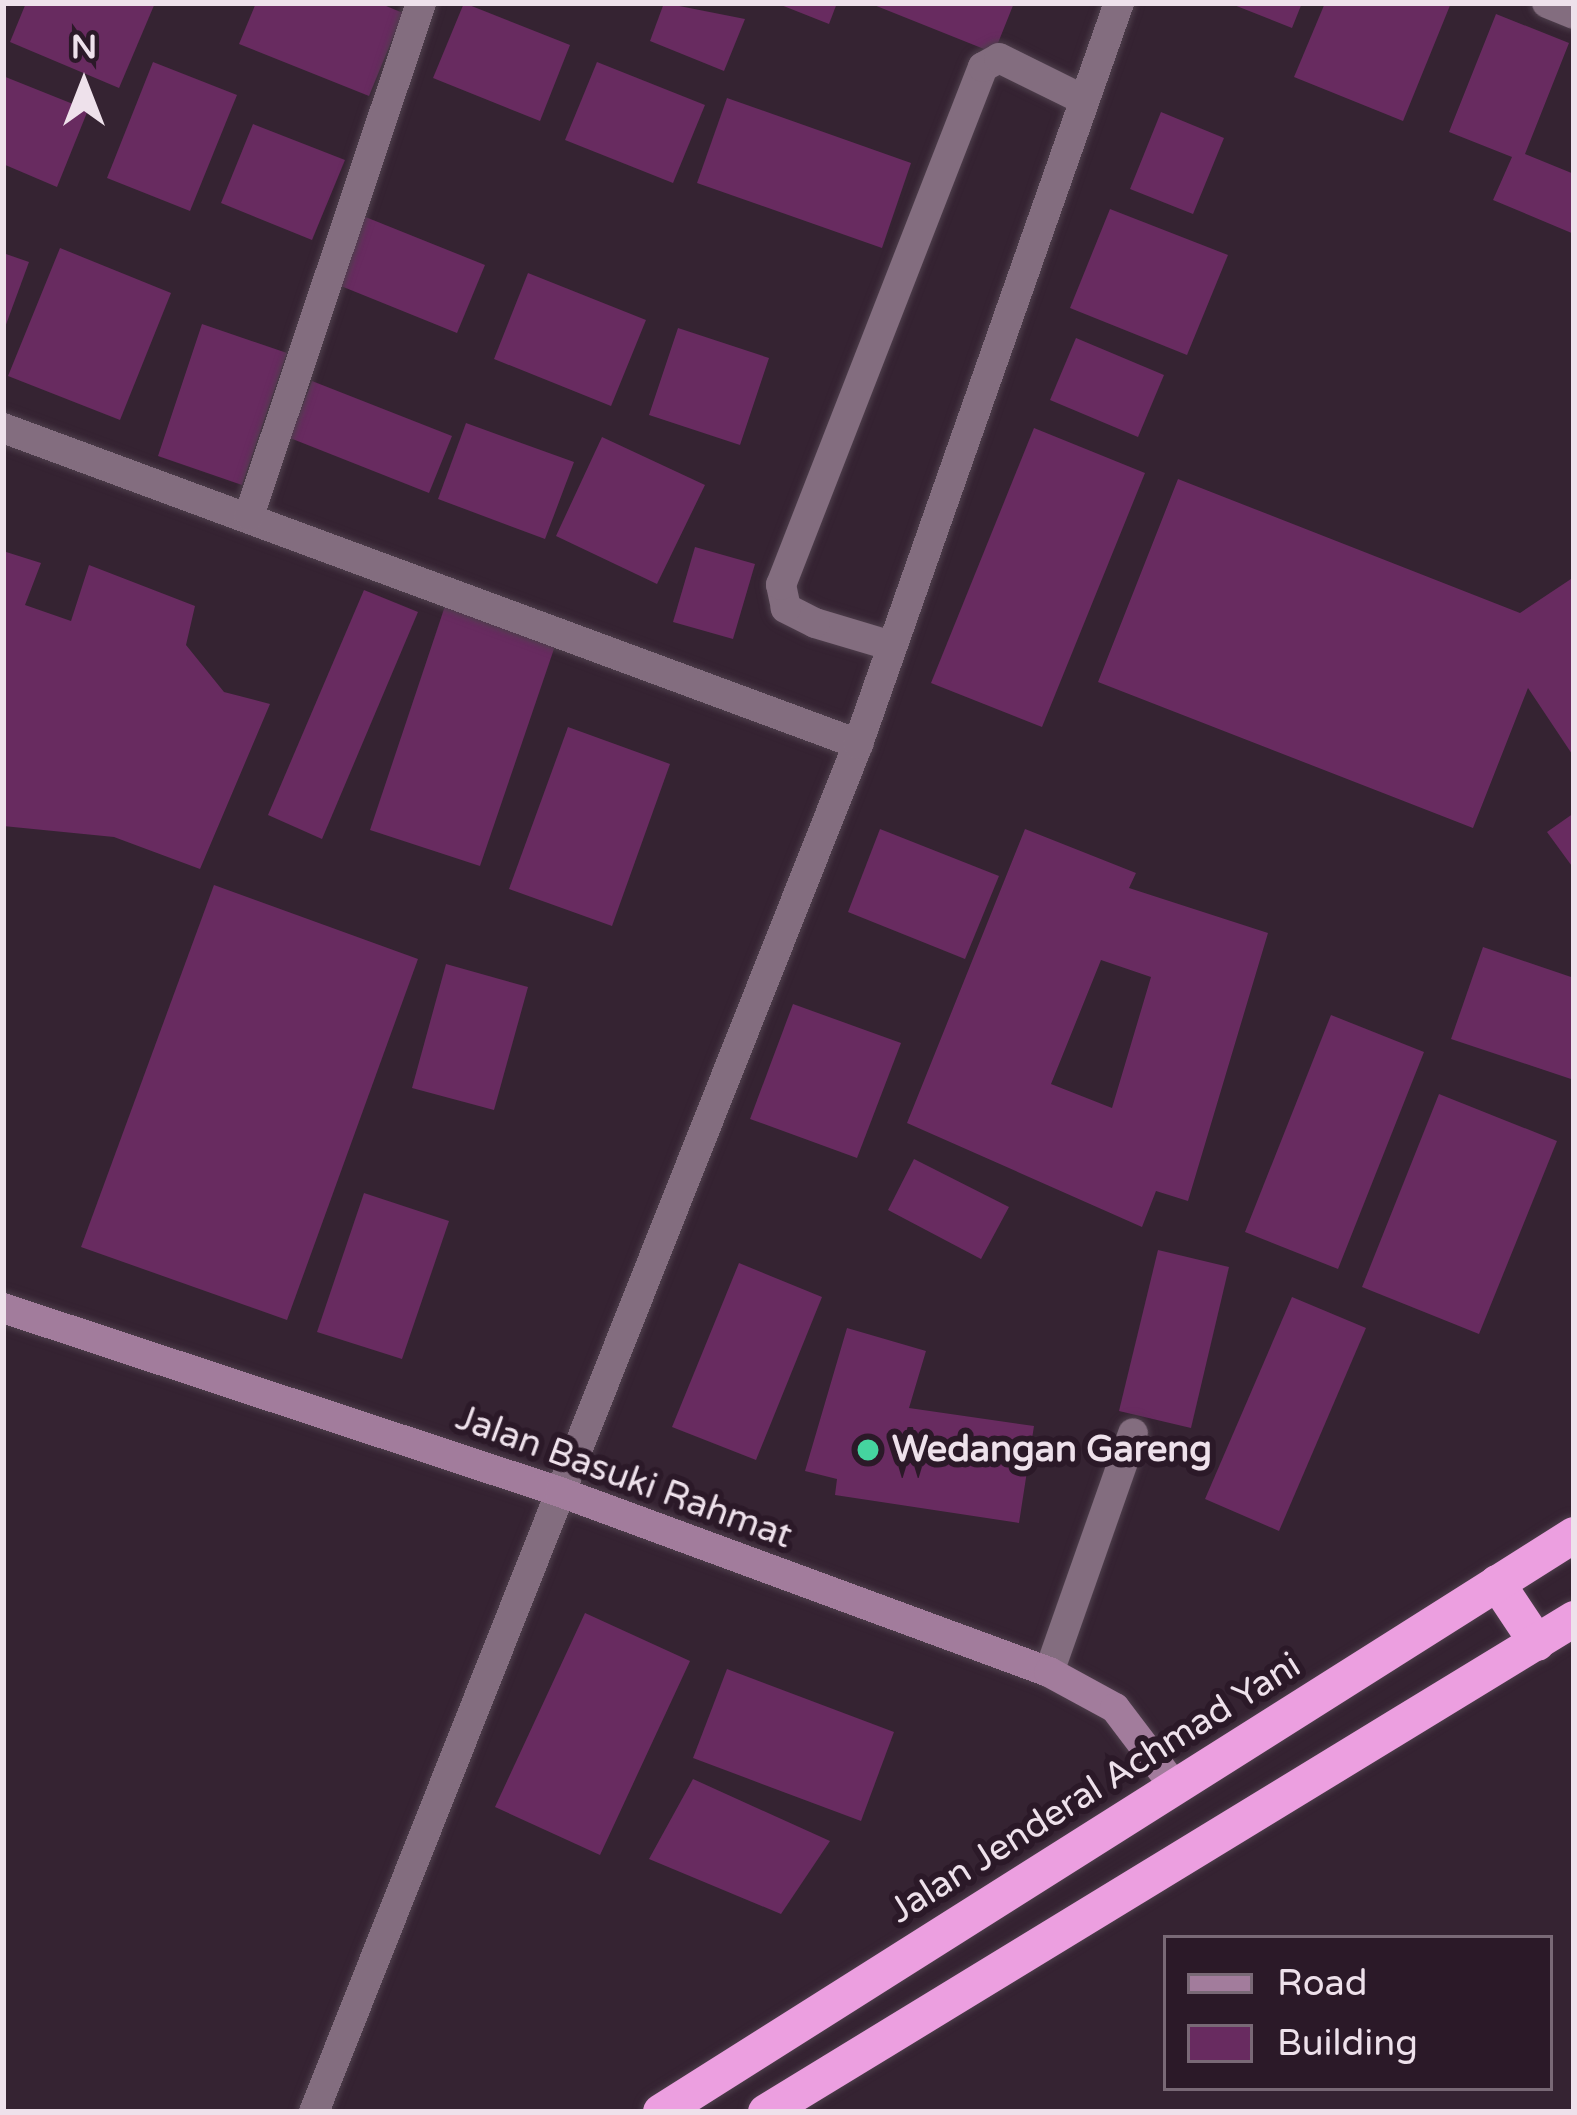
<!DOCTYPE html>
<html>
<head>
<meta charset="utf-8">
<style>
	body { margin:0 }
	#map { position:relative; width:1577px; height:2115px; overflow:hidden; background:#352332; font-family:"Varela Round",sans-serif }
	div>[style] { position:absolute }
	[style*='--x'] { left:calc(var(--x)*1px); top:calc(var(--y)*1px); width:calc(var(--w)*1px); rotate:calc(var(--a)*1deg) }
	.building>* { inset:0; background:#682b60 }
	.roads { filter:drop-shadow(0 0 3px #4e3f4c) drop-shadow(0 0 3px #4e3f4c) }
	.lane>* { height:30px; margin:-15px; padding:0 15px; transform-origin:15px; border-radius:15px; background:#836d7f }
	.street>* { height:30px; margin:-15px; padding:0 15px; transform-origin:15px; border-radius:15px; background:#836d7f }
	.secondary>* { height:30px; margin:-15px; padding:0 15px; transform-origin:15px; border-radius:15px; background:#a27c9c }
	.highway>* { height:36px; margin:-18px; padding:0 18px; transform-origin:18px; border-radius:18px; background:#ec9fe0 }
	.dots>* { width:33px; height:33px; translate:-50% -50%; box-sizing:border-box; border:6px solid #2b1928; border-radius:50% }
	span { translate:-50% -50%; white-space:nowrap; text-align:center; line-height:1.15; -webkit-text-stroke:12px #2b1928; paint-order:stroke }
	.poi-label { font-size:36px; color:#eee1eb; font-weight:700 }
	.left { translate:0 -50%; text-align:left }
	.street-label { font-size:36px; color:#eee1eb }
	.frame { position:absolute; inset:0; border:6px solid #eee1eb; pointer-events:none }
	.legend { position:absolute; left:1163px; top:1935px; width:390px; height:156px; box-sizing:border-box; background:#2b1928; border:3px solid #796976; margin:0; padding:15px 21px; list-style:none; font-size:36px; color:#eee1eb }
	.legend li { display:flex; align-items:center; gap:24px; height:60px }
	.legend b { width:60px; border:3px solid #796976 }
	.north { position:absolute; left:24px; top:24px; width:120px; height:120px; -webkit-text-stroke:9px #2b1928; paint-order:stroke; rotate:0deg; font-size:33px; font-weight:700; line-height:48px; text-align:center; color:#eee1eb }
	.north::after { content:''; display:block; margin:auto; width:42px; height:54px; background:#eee1eb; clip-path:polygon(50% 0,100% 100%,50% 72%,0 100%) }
</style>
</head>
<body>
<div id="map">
	<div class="building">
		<i style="clip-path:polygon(26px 3px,155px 3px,119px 88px,10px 42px)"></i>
		<i style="clip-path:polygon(256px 3px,379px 3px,403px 13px,369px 96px,239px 44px)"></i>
		<i style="clip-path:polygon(464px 3px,570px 45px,540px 121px,433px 78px)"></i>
		<i style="clip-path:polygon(664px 3px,745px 19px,724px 71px,650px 41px)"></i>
		<i style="clip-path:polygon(776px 3px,837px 3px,829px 24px)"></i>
		<i style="clip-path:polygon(869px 3px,1014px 3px,994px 53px)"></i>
		<i style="clip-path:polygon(1229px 3px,1302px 3px,1292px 28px)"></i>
		<i style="clip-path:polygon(1325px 3px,1451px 3px,1403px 121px,1294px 77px)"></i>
		<i style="clip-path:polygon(1496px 14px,1569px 43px,1525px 154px,1574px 174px,1574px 234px,1493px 200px,1512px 157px,1449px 132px)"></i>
		<i style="clip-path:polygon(153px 62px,237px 95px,190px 211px,107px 178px)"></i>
		<i style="clip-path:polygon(597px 62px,705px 105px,673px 183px,565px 140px)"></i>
		<i style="clip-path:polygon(3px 76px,88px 110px,57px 187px,3px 164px)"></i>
		<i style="clip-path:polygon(727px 98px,911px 163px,882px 248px,697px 183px)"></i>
		<i style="clip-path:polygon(1161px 112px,1224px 138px,1193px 214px,1130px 189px)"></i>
		<i style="clip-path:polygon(253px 124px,345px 160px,312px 240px,221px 203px)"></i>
		<i style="clip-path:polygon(1110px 209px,1228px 255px,1187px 355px,1070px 308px)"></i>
		<i style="clip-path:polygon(358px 214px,485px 265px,457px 333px,331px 282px)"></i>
		<i style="clip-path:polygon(60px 248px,171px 293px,120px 420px,8px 376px)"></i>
		<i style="clip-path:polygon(3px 253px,29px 262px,4px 330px,3px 330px)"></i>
		<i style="clip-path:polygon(528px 273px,646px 320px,611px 406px,494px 359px)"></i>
		<i style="clip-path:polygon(202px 324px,287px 353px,242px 485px,158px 456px)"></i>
		<i style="clip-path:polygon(678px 328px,769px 358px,740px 445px,649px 415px)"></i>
		<i style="clip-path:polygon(1076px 338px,1164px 375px,1138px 437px,1050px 400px)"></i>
		<i style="clip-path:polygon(312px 381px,452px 436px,429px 493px,290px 438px)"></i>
		<i style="clip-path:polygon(466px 423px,574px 462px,545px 539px,438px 499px)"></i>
		<i style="clip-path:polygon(1034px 428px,1145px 473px,1042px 727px,931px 683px)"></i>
		<i style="clip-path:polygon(602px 437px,705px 485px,657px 584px,556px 536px)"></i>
		<i style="clip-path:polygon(1178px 479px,1520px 613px,1574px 577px,1574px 757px,1528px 688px,1473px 828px,1098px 682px)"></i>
		<i style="clip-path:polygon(695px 547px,755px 564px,733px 639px,673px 622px)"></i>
		<i style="clip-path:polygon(3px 551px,41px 563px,25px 605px,71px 621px,89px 565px,195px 606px,186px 645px,224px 692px,270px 704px,200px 869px,114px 837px,3px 826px)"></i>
		<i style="clip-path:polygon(364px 590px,418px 612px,322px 839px,268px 815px)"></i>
		<i style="clip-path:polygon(446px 603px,557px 640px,480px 866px,370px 830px)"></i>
		<i style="clip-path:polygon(568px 727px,670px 764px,612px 926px,509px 889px)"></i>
		<i style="clip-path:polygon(1574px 813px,1574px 869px,1547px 832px)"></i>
		<i style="clip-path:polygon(880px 829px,999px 876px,965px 959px,848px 912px)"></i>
		<i style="clip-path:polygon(evenodd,1025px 829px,1136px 873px,1129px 888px,1268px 933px,1188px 1201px,1156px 1191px,1142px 1227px,907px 1123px,1025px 829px,1101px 960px,1151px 977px,1112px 1108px,1051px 1084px,1101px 960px)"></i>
		<i style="clip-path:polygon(214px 885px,418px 959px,287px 1320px,81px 1247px)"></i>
		<i style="clip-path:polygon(1483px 947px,1574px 978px,1574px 1080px,1451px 1039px)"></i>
		<i style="clip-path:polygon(446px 964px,528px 987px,494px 1110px,412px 1088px)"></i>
		<i style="clip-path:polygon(793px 1004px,901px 1043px,857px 1158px,750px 1119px)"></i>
		<i style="clip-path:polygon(1331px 1015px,1424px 1052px,1338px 1269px,1245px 1232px)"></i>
		<i style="clip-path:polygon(1439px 1094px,1557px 1141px,1479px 1334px,1362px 1287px)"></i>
		<i style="clip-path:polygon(914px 1159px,1009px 1207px,981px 1259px,888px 1210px)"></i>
		<i style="clip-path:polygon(364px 1193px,449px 1221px,402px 1359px,317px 1332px)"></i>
		<i style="clip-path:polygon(1158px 1250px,1229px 1267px,1191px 1428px,1119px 1411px)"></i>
		<i style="clip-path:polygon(739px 1263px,822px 1297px,756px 1460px,672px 1427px)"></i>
		<i style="clip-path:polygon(1292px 1297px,1366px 1328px,1279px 1531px,1205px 1499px)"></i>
		<i style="clip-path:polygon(847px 1328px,926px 1351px,909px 1408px,1034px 1426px,1019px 1523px,835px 1495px,837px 1479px,805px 1471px)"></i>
		<i style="clip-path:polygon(585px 1613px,690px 1661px,600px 1855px,495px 1807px)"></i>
		<i style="clip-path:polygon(727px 1669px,894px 1732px,861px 1821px,693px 1758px)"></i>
		<i style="clip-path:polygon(693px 1779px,830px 1841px,781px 1914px,649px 1859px)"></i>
	</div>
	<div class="roads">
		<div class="lane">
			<i style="--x:892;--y:646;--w:80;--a:-163.4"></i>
			<i style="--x:815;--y:623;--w:33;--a:-153"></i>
			<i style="--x:786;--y:608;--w:24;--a:-102"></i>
			<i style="--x:781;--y:585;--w:556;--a:-68.7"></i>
			<i style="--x:983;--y:67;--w:18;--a:-29"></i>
			<i style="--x:999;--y:58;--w:90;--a:26.3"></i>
			<i style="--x:1049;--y:1672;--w:253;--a:-70.6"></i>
		</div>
		<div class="street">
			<i style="--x:1547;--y:3;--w:29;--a:22"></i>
			<i style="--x:3;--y:428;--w:912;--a:20.28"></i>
			<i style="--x:249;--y:516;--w:541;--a:-71.46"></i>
			<i style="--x:314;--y:2112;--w:1472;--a:-68.31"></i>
			<i style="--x:858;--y:744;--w:786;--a:-70.6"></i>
		</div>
		<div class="secondary">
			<i style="--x:3;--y:1308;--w:587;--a:18.28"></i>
			<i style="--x:560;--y:1492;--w:521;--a:20.21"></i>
			<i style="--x:1049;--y:1672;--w:75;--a:28.6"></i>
			<i style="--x:1115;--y:1708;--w:99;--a:52.8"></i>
		</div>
		<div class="highway">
			<i style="--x:1497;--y:1583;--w:72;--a:56.3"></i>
			<i style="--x:661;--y:2112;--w:1080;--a:-32.29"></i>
			<i style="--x:766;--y:2112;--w:947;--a:-31.39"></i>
		</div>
	</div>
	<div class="dots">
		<i style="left:868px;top:1450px;background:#45d49f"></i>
	</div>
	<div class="poi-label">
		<span class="left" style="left:892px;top:1450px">Wedangan Gareng</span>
	</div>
	<div class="street-label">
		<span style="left:624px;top:1477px;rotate:20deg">Jalan Basuki Rahmat</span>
		<span style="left:1095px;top:1788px;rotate:-32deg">Jalan Jenderal Achmad Yani</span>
	</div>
	<div class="frame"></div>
	<ul class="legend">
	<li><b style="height:15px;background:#a27c9c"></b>Road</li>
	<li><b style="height:33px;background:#682b60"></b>Building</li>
	</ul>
	<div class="north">N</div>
</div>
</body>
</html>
